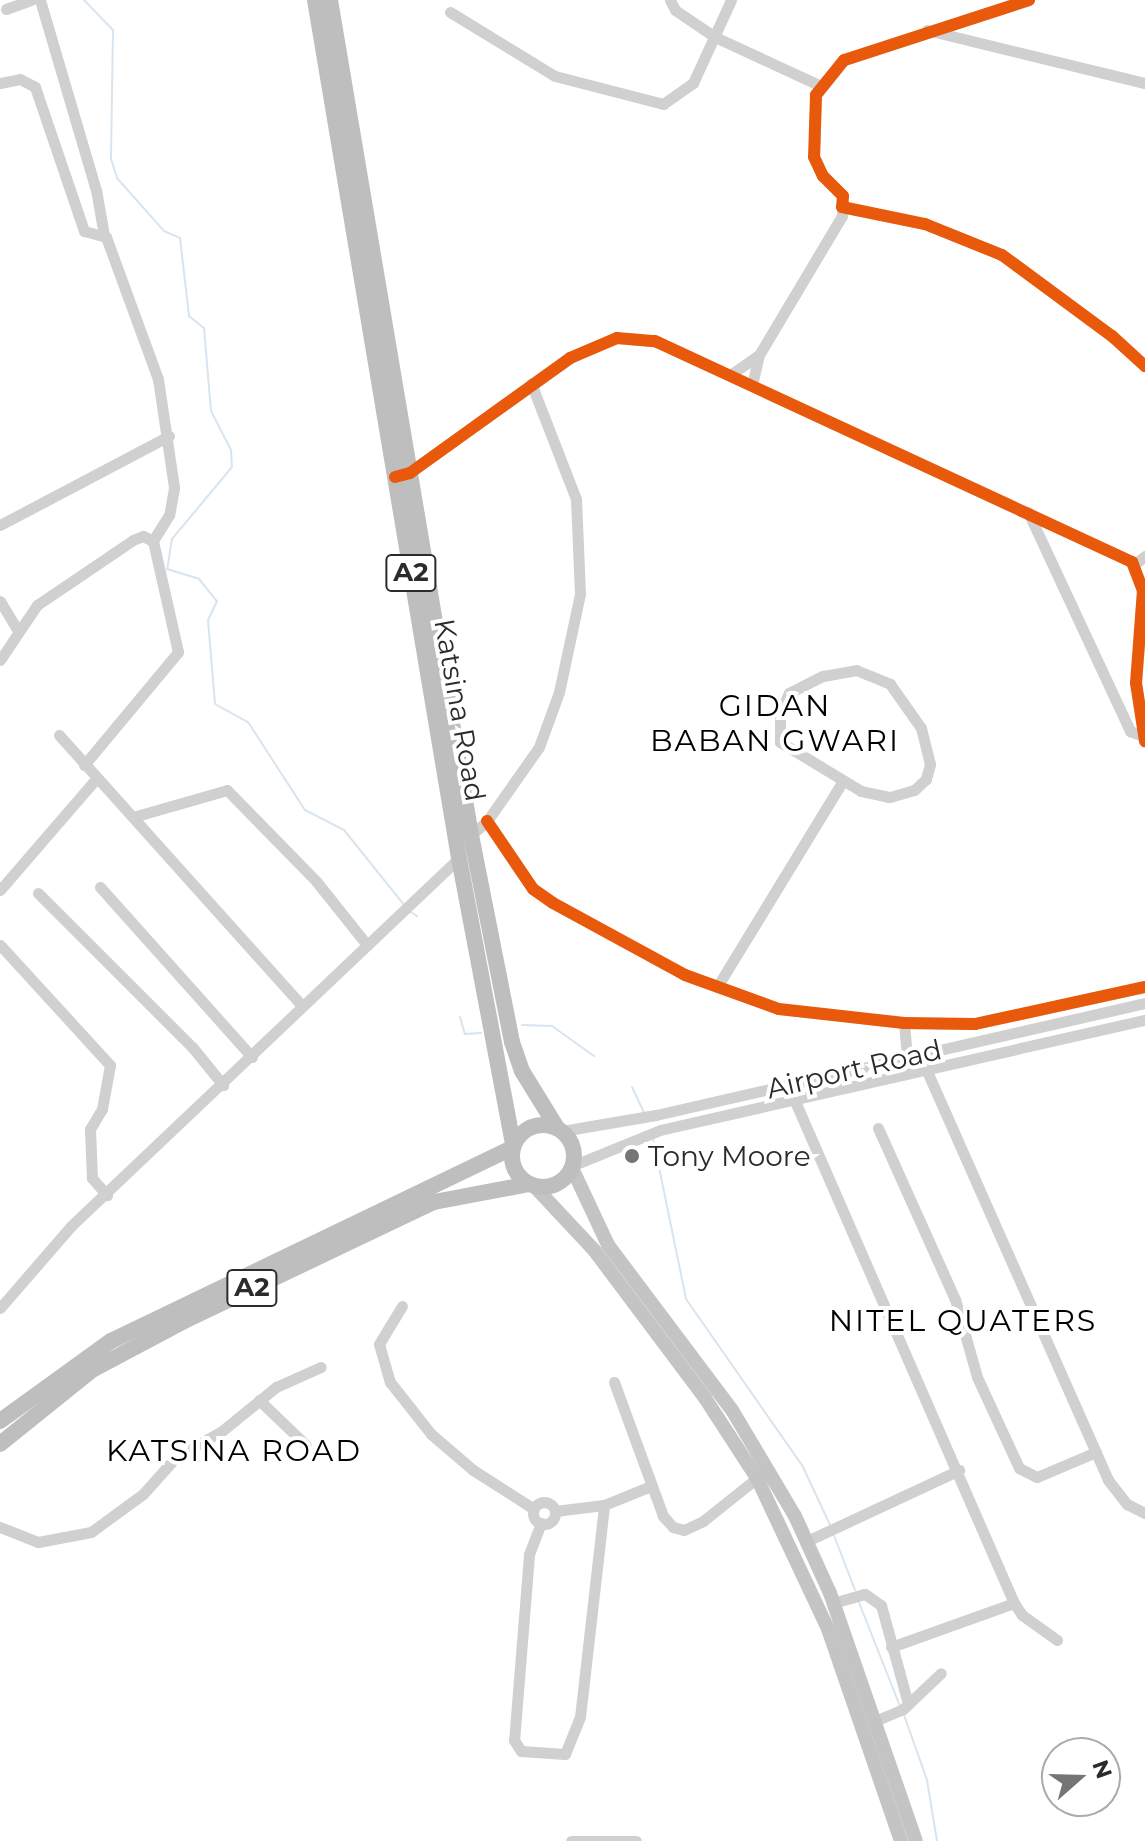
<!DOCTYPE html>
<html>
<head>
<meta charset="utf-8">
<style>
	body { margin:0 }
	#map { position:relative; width:1145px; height:1841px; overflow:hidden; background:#fff; font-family:Montserrat,sans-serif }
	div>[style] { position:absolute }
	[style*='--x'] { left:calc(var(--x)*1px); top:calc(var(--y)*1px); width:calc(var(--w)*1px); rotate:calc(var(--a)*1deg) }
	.stream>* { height:2px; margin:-1px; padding:0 1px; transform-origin:1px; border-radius:1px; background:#d8e5ee }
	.minor>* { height:11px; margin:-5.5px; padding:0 5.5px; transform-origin:5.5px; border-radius:5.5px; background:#d0d0d0 }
	.minor>.ring { margin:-5.5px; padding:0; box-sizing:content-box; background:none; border:11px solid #d0d0d0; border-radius:50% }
	.major>* { height:14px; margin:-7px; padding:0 7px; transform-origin:7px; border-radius:7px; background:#c4c4c4 }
	.highway>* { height:16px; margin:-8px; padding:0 8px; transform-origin:8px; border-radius:8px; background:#bebebe }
	.highway>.ring { margin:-8px; padding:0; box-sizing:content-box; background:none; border:16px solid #bebebe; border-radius:50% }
	.cycleway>* { height:12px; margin:-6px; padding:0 6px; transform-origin:6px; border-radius:6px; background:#e8590c }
	.dots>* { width:22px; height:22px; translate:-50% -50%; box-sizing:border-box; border:4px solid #fff; border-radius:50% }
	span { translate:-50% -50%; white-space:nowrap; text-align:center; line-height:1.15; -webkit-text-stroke:8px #fff; paint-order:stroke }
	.shield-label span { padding:2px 6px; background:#fff; border:2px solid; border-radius:6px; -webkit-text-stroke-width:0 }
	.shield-label { font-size:26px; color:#2b2b2b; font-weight:700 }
	.street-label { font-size:28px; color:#2b2b2b }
	.poi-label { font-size:28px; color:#2b2b2b }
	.left { translate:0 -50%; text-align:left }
	.neighbourhood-label { font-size:30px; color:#000; letter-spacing:2px }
	.north { position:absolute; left:1041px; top:1737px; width:80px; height:80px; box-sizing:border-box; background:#fff; border:2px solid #aaa; border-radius:50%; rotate:70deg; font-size:22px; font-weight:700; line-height:32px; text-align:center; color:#2b2b2b }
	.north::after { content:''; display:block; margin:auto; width:28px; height:36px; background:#757575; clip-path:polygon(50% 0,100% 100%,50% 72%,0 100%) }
</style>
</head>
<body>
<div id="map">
	<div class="stream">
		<i style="--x:84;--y:0;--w:42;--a:46"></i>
		<i style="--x:113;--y:30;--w:129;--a:90.9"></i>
		<i style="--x:111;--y:159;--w:20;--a:72"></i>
		<i style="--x:117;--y:178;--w:71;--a:48.4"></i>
		<i style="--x:164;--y:231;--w:17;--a:24"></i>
		<i style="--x:180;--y:238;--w:79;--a:83.4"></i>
		<i style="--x:189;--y:316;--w:19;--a:39"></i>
		<i style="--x:204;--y:328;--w:83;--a:85.2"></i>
		<i style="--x:211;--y:411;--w:44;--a:62.9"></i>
		<i style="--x:231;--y:450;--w:17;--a:87"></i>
		<i style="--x:232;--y:467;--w:94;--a:129.8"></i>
		<i style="--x:172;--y:539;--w:30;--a:99"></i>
		<i style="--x:167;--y:569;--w:34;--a:17"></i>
		<i style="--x:199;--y:579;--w:28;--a:51"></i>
		<i style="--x:217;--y:601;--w:21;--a:115"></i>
		<i style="--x:208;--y:620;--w:84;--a:85.2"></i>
		<i style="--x:215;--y:704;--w:38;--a:29"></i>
		<i style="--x:248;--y:722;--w:105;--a:57.1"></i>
		<i style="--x:305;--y:810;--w:44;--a:27.1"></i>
		<i style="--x:344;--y:830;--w:96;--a:51.3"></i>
		<i style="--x:408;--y:910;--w:11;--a:34"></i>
		<i style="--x:460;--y:1017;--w:18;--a:74"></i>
		<i style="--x:465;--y:1034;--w:16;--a:-4"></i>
		<i style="--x:522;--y:1025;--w:30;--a:2"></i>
		<i style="--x:552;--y:1026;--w:52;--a:35.5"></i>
		<i style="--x:632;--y:1087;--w:29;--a:65"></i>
		<i style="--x:653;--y:1138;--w:164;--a:78.4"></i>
		<i style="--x:686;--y:1299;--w:205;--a:55.1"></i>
		<i style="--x:803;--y:1467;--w:66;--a:65"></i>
		<i style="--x:833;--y:1533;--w:61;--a:68.9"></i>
		<i style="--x:858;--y:1600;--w:114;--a:68.4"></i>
		<i style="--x:904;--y:1715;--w:69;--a:70.5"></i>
		<i style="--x:927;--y:1780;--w:62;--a:80.7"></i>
	</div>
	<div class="minor">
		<i style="--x:40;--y:0;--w:198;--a:73.6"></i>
		<i style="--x:96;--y:190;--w:46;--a:79.9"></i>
		<i style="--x:670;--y:0;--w:11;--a:63"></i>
		<i style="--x:675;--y:10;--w:48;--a:34"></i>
		<i style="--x:715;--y:37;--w:115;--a:24.8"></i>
		<i style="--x:1029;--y:0;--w:194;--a:162"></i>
		<i style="--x:844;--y:60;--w:45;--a:128.7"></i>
		<i style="--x:816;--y:95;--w:62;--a:91.8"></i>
		<i style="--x:814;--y:157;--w:21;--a:65"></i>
		<i style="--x:823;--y:176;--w:28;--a:45"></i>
		<i style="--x:843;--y:196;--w:11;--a:95"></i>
		<i style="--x:842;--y:207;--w:85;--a:11.6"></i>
		<i style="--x:925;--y:224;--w:83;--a:21.9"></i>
		<i style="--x:1002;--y:255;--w:137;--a:36.4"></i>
		<i style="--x:1112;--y:336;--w:45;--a:42.3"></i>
		<i style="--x:6;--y:9;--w:27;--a:-20"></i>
		<i style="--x:450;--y:12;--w:123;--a:31.4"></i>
		<i style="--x:555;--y:76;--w:112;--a:14.5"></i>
		<i style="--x:663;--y:104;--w:37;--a:-35"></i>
		<i style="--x:693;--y:83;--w:91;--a:-65.4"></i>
		<i style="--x:927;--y:30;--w:224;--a:13.7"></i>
		<i style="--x:0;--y:83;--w:20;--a:-11"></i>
		<i style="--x:20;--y:79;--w:17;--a:28"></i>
		<i style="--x:35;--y:87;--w:152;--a:71.2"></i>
		<i style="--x:84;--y:231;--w:23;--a:15"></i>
		<i style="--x:106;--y:237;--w:151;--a:69.9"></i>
		<i style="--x:158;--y:379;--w:110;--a:81.6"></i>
		<i style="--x:174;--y:488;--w:27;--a:100"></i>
		<i style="--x:169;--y:515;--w:31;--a:122"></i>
		<i style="--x:730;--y:375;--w:35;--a:-35"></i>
		<i style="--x:752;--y:385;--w:31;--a:-77"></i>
		<i style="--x:759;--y:355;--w:162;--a:-59.2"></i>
		<i style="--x:842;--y:216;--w:9;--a:-90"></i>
		<i style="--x:407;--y:474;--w:200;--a:-35.4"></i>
		<i style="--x:570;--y:358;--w:51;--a:-23.1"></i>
		<i style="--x:617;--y:338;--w:38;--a:5"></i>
		<i style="--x:655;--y:341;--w:526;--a:24.86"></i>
		<i style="--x:1132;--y:562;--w:30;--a:69"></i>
		<i style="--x:1143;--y:590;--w:93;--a:94.3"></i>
		<i style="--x:1136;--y:683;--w:59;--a:81.2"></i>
		<i style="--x:1028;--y:512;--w:242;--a:65"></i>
		<i style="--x:1130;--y:731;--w:14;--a:21"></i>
		<i style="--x:0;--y:525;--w:191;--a:-27.8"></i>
		<i style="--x:1135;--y:564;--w:13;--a:-39"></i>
		<i style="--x:0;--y:601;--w:35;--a:59"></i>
		<i style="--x:0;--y:660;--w:66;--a:-56.1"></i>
		<i style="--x:37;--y:605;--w:116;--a:-34.1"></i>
		<i style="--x:133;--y:540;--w:11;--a:-22"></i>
		<i style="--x:143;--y:536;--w:11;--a:27"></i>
		<i style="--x:856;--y:670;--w:37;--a:22"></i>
		<i style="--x:890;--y:684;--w:54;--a:54.8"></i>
		<i style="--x:921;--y:728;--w:37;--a:76"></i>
		<i style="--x:930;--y:764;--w:16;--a:105"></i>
		<i style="--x:926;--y:779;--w:16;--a:137"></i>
		<i style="--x:914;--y:790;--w:26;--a:164"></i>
		<i style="--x:889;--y:797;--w:29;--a:-168"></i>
		<i style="--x:861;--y:791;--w:95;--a:-148.8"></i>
		<i style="--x:780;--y:742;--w:29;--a:-90"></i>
		<i style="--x:780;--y:713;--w:22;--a:-66"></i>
		<i style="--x:789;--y:693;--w:38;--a:-27"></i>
		<i style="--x:823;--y:676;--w:34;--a:-10"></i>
		<i style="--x:59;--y:735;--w:364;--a:48.1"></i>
		<i style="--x:84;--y:765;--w:147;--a:-50.2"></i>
		<i style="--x:178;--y:652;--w:114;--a:-102.7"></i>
		<i style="--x:133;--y:817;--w:98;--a:-16"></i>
		<i style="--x:227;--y:790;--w:127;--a:45.6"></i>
		<i style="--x:316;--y:881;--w:82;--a:51.4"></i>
		<i style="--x:487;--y:821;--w:82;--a:55.9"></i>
		<i style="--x:533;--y:889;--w:24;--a:35"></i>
		<i style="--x:553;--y:903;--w:150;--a:28.6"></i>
		<i style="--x:685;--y:975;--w:100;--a:19.9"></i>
		<i style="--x:779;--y:1009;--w:126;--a:6.4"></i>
		<i style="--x:904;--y:1023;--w:71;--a:0.8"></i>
		<i style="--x:975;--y:1024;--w:174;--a:-12.3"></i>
		<i style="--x:471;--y:835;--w:21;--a:-41"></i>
		<i style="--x:487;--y:821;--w:90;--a:-54.9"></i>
		<i style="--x:539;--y:747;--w:59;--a:-70"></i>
		<i style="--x:559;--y:692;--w:100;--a:-77.9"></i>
		<i style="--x:580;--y:594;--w:95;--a:-92.4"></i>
		<i style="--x:576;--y:499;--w:124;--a:-111.2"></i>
		<i style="--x:100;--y:887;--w:228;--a:48.2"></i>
		<i style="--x:0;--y:890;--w:145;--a:-49.2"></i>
		<i style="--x:38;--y:893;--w:219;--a:45"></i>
		<i style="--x:193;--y:1048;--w:48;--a:51"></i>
		<i style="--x:0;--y:945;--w:163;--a:47.5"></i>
		<i style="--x:110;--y:1065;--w:45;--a:100.3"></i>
		<i style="--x:102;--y:1109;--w:23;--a:121"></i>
		<i style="--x:90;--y:1129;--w:49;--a:87.7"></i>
		<i style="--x:92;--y:1178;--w:23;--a:49"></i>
		<i style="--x:717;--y:987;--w:240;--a:-58.6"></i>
		<i style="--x:904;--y:1023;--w:34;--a:85"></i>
		<i style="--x:926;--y:1069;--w:449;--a:66.1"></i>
		<i style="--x:1108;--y:1480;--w:31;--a:52"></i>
		<i style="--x:1127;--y:1504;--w:20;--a:27"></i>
		<i style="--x:794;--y:1099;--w:550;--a:66.42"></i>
		<i style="--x:1014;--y:1603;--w:14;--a:56"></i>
		<i style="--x:1022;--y:1615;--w:43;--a:35.5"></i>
		<i style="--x:878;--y:1128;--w:188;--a:65.8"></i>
		<i style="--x:955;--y:1299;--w:81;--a:74.2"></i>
		<i style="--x:977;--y:1377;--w:100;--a:65.2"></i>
		<i style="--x:1019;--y:1468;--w:20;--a:27"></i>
		<i style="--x:1037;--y:1477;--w:64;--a:-23"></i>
		<i style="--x:562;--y:1131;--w:95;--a:-9.7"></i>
		<i style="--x:656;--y:1115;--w:502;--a:-12.9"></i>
		<i style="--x:574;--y:1165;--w:93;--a:-22.1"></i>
		<i style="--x:660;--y:1130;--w:497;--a:-12.8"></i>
		<i style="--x:402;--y:1306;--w:44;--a:121.2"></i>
		<i style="--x:379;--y:1344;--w:40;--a:74"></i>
		<i style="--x:390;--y:1382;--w:66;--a:51.7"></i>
		<i style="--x:431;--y:1434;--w:55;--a:40.6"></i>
		<i style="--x:473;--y:1470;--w:72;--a:32.6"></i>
		<i style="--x:0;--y:1308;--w:108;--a:-49.1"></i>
		<i style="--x:71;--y:1226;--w:535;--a:-43.48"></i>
		<i style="--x:614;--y:1382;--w:143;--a:69.9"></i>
		<i style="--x:663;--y:1516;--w:15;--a:48"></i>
		<i style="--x:673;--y:1527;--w:11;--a:15"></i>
		<i style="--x:684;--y:1530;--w:21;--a:-25"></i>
		<i style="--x:703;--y:1521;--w:69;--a:-38.5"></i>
		<i style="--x:259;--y:1400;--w:65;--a:43.8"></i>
		<i class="ring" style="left:533px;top:1502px;width:11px;height:11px"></i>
		<i style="--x:555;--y:1511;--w:49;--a:-7"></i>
		<i style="--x:604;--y:1505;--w:51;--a:-22"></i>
		<i style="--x:541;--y:1523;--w:34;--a:111"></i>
		<i style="--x:529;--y:1555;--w:186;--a:94.6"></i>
		<i style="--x:514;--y:1740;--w:13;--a:58"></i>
		<i style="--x:521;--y:1751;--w:44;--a:3.9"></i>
		<i style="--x:565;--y:1754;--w:40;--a:-68"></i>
		<i style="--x:580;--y:1717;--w:213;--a:-83.5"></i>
		<i style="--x:0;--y:1527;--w:41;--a:21.5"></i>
		<i style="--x:38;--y:1542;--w:54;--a:-10.7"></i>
		<i style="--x:91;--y:1532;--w:64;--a:-36.2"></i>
		<i style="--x:143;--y:1494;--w:51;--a:-48.2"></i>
		<i style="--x:177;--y:1456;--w:51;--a:-29.1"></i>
		<i style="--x:222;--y:1431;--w:70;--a:-39.2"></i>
		<i style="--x:276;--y:1387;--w:49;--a:-24"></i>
		<i style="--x:807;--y:1541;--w:168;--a:-25"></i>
		<i style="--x:833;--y:1603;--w:33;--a:-16"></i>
		<i style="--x:865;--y:1594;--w:19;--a:35"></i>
		<i style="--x:881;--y:1605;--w:103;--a:74.7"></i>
		<i style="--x:891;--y:1647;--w:131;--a:-19.7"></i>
		<i style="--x:875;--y:1721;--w:30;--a:-23"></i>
		<i style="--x:903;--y:1709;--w:52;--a:-43.5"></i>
		<i style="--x:571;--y:1841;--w:65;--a:0"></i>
	</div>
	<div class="major">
		<i style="--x:572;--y:1168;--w:85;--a:64.9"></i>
		<i style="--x:608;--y:1245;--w:206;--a:53.1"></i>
		<i style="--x:732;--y:1410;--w:123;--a:59.3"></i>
		<i style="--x:795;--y:1516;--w:85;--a:65.6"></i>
		<i style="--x:830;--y:1593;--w:262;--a:70.9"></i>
		<i style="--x:535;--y:1187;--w:86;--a:46.9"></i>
		<i style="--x:594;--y:1250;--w:185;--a:53.1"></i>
		<i style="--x:705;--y:1398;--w:95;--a:57"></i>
		<i style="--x:757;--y:1478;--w:167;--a:64.8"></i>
		<i style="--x:828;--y:1629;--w:224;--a:71"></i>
	</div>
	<div class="highway">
		<i style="--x:315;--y:0;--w:870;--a:80.47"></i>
		<i style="--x:459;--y:858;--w:291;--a:79.3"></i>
		<i style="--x:330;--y:0;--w:847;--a:80.42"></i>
		<i style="--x:471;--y:835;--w:211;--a:78.8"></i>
		<i style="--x:512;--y:1042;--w:31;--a:71"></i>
		<i style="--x:522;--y:1071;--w:67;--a:58.4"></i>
		<i class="ring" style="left:512px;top:1125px;width:46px;height:46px"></i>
		<i style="--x:0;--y:1421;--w:137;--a:-35.8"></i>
		<i style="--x:111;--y:1341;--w:445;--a:-25.7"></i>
		<i style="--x:0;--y:1444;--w:118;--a:-38.8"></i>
		<i style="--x:92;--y:1370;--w:104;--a:-28"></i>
		<i style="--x:184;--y:1321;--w:277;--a:-25.5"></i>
		<i style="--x:434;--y:1202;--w:97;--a:-10.7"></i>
	</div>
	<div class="cycleway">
		<i style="--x:1029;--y:0;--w:194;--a:162"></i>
		<i style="--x:844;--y:60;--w:45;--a:128.7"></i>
		<i style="--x:816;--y:95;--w:62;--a:91.8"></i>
		<i style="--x:814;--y:157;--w:21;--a:65"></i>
		<i style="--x:823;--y:176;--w:28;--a:45"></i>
		<i style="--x:843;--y:196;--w:11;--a:95"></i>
		<i style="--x:842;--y:207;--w:85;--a:11.6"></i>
		<i style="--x:925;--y:224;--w:83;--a:21.9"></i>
		<i style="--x:1002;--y:255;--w:137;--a:36.4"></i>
		<i style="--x:1112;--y:336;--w:45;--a:42.3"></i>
		<i style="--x:395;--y:477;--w:16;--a:-15"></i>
		<i style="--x:410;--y:473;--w:197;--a:-35.7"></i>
		<i style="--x:570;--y:358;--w:51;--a:-23.1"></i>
		<i style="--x:617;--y:338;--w:38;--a:5"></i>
		<i style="--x:655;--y:341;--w:526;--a:24.86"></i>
		<i style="--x:1132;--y:562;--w:30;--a:69"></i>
		<i style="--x:1143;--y:590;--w:93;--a:94.3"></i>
		<i style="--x:1136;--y:683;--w:59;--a:81.2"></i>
		<i style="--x:487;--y:821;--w:82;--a:55.9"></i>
		<i style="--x:533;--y:889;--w:24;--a:35"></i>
		<i style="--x:553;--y:903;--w:150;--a:28.6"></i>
		<i style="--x:685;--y:975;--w:100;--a:19.9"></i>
		<i style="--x:779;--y:1009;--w:126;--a:6.4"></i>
		<i style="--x:904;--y:1023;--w:71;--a:0.8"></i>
		<i style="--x:975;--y:1024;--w:174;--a:-12.3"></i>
	</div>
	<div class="dots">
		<i style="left:632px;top:1156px;background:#757575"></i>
	</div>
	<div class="shield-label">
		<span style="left:411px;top:573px">A2</span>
		<span style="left:252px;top:1288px">A2</span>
	</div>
	<div class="street-label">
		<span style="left:460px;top:710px;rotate:80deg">Katsina Road</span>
		<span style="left:854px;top:1069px;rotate:-13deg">Airport Road</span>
	</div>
	<div class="poi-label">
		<span class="left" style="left:648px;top:1156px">Tony Moore</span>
	</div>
	<div class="neighbourhood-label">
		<span style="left:775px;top:723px">GIDAN<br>BABAN GWARI</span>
		<span style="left:963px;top:1321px">NITEL QUATERS</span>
		<span style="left:234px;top:1451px">KATSINA ROAD</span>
	</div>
	<div class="north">N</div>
</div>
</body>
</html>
